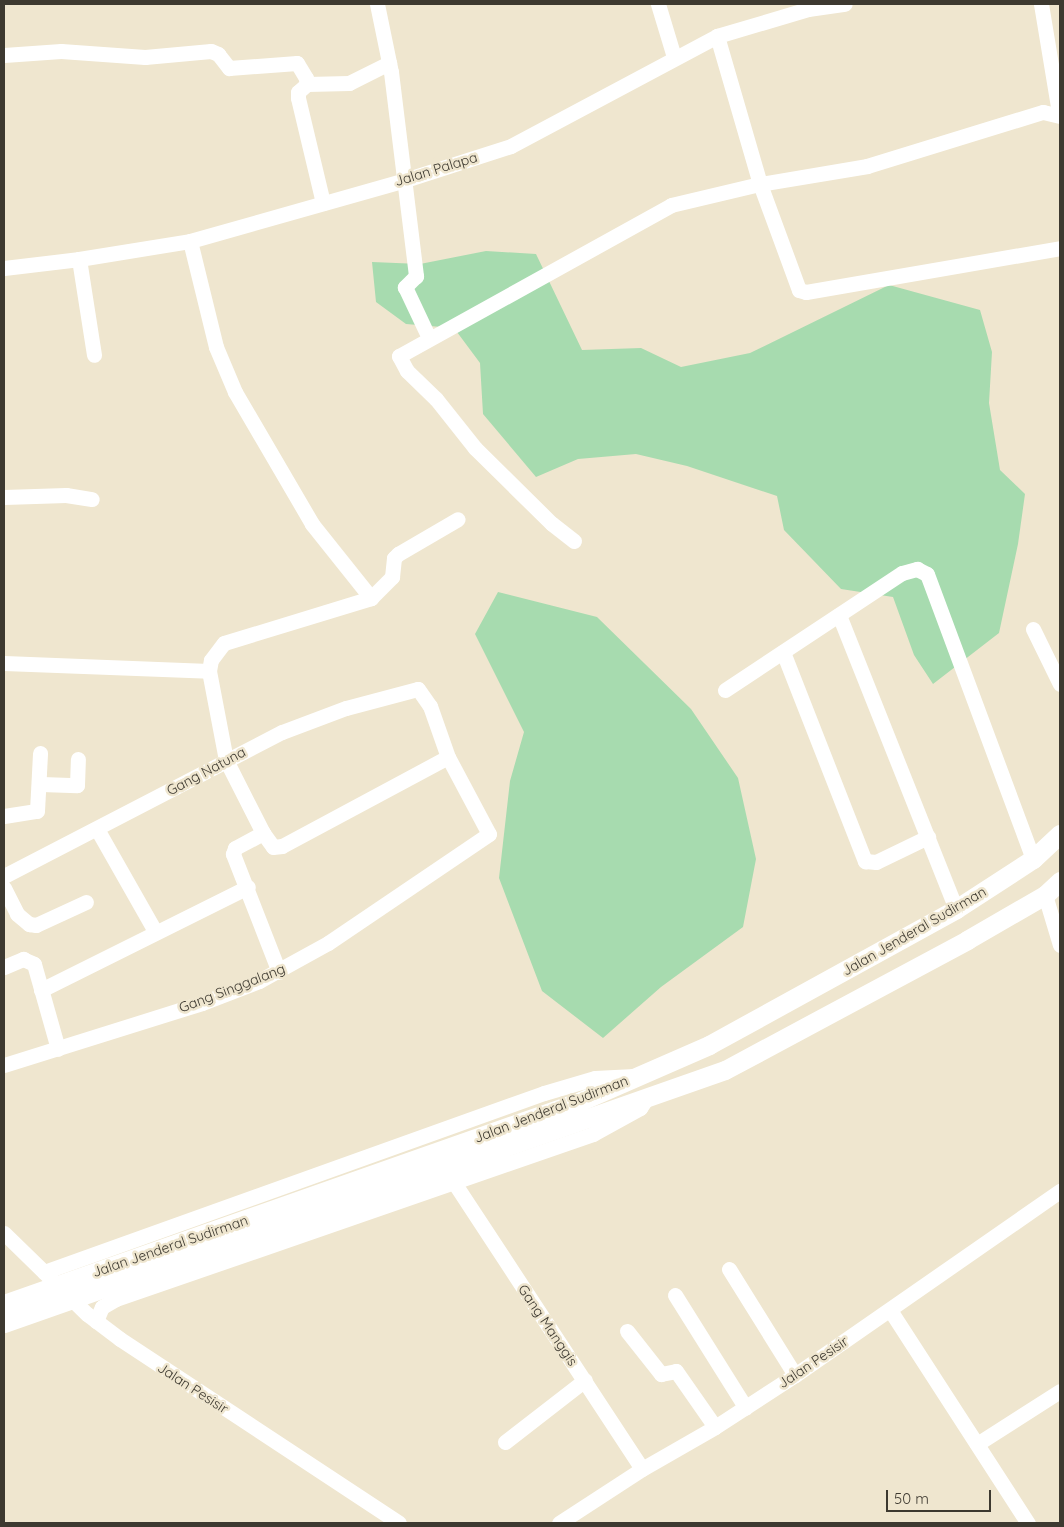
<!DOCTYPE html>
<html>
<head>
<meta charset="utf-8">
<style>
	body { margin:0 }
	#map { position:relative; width:1064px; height:1527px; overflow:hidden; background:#efe6cf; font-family:Quicksand,sans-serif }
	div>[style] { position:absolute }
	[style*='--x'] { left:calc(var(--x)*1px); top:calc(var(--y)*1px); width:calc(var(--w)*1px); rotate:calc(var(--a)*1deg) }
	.green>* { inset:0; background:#a7dbaf }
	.minor>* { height:15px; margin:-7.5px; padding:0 7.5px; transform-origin:7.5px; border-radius:7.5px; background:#fff }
	.major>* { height:19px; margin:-9.5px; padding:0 9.5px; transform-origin:9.5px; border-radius:9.5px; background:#fff }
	span { translate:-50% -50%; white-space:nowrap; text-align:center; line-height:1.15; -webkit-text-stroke:5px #efe6cf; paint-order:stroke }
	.street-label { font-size:14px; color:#3d3930 }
	.frame { position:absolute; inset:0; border:5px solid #3d3930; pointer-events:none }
	.scale { position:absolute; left:886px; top:1490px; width:105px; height:22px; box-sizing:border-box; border:2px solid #3d3930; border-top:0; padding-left:6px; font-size:15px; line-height:18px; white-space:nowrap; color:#3d3930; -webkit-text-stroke:4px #efe6cf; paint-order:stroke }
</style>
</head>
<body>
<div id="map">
	<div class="green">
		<i style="clip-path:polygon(486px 251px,536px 254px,582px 350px,641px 348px,681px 367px,750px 353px,889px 285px,980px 310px,992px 352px,989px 403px,1000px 470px,1025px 494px,1018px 544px,999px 633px,933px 684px,914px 655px,893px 597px,841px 589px,784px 530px,777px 496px,687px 466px,636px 454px,578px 459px,536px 477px,483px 414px,480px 363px,454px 328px,406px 324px,376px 302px,372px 262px,420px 264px)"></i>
		<i style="clip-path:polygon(498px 592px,597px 617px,691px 709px,738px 778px,756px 859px,743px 927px,661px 987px,603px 1038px,542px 991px,499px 878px,510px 781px,524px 732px,475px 634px)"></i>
	</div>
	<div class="minor">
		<i style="--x:377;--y:4;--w:69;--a:78.4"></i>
		<i style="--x:391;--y:72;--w:206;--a:83"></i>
		<i style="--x:416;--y:276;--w:16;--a:135"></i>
		<i style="--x:405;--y:287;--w:56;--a:64.8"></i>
		<i style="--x:658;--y:4;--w:55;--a:73.2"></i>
		<i style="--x:1041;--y:4;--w:110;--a:80.6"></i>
		<i style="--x:717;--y:36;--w:154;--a:73.8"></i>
		<i style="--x:760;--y:184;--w:113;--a:69.8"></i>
		<i style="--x:799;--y:290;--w:7;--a:16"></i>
		<i style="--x:806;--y:292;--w:258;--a:-9.8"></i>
		<i style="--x:4;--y:55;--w:57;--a:-4"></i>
		<i style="--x:61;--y:51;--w:84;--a:4.1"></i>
		<i style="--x:145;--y:57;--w:66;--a:-5.2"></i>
		<i style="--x:211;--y:51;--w:8;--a:23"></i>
		<i style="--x:218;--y:54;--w:18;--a:52"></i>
		<i style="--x:229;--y:68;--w:68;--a:-4.2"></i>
		<i style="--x:297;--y:63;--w:17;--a:59"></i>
		<i style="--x:306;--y:78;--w:6;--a:81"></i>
		<i style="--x:307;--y:84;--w:12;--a:138"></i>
		<i style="--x:298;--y:92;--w:6;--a:90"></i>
		<i style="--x:298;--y:98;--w:108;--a:76.6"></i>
		<i style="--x:307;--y:84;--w:42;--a:-1.4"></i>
		<i style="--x:349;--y:83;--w:45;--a:-26.6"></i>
		<i style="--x:190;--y:241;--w:109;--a:76.2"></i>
		<i style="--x:216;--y:347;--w:49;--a:67.1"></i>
		<i style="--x:235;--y:392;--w:153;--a:59.7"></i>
		<i style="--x:312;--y:524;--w:95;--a:51.4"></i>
		<i style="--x:79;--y:259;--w:97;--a:81.1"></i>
		<i style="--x:4;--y:268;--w:76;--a:-6.8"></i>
		<i style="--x:79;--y:259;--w:112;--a:-9.2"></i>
		<i style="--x:190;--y:241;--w:223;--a:-15.8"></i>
		<i style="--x:405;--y:180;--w:111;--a:-17.8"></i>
		<i style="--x:511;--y:146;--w:234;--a:-28.1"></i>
		<i style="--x:717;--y:36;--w:95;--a:-16.5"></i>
		<i style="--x:808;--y:9;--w:37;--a:-8"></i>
		<i style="--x:4;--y:497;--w:62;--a:-1.8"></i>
		<i style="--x:66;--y:495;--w:26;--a:9"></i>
		<i style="--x:574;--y:541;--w:28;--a:-142"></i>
		<i style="--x:552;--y:524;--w:108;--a:-135.4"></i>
		<i style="--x:475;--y:448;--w:63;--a:-128.5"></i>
		<i style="--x:436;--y:399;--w:40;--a:-136"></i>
		<i style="--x:407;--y:371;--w:17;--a:-118"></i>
		<i style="--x:399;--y:356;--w:311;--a:-29"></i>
		<i style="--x:671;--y:205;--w:91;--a:-13.3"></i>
		<i style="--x:760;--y:184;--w:109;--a:-9.5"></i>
		<i style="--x:867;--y:166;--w:184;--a:-17.1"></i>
		<i style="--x:1043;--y:112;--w:17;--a:13"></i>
		<i style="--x:839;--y:615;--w:316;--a:68.3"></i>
		<i style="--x:1033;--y:629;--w:61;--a:63.9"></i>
		<i style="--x:783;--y:652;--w:225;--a:68.6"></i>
		<i style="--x:865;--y:861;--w:11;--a:5"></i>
		<i style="--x:876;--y:862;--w:58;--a:-25.7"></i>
		<i style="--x:4;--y:663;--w:205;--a:2.2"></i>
		<i style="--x:725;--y:690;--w:212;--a:-33.5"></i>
		<i style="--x:902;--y:573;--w:16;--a:-15"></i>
		<i style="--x:917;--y:569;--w:11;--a:27"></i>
		<i style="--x:927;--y:574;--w:304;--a:69.6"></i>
		<i style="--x:41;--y:784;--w:36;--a:2"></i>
		<i style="--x:77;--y:785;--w:26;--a:-88"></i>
		<i style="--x:4;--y:816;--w:33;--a:-9"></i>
		<i style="--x:37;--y:811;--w:58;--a:-87"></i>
		<i style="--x:97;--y:829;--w:117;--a:60.4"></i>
		<i style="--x:263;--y:833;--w:17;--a:54"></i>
		<i style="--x:273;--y:847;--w:9;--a:-6"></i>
		<i style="--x:282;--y:846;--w:188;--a:-28.2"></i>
		<i style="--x:4;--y:876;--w:313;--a:-27.4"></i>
		<i style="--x:282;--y:732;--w:68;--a:-20.6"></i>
		<i style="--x:346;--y:708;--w:74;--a:-14.8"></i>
		<i style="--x:418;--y:689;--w:21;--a:55"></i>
		<i style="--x:430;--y:706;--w:54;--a:70.6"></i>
		<i style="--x:448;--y:757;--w:87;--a:62"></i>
		<i style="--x:489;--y:834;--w:194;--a:145.9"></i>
		<i style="--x:328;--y:943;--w:79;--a:151.2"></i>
		<i style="--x:259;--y:981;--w:61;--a:158.9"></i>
		<i style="--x:202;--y:1003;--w:207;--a:162.6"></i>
		<i style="--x:4;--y:888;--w:29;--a:63"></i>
		<i style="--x:17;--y:914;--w:16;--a:40"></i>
		<i style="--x:29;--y:924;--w:7;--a:8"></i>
		<i style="--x:36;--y:925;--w:55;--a:-24.7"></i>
		<i style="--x:1045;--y:895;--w:52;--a:73.3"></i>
		<i style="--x:4;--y:967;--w:21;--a:-23"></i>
		<i style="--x:23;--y:959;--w:12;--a:24"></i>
		<i style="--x:34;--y:964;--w:88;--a:74.2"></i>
		<i style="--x:279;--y:972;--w:127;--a:-111.3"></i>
		<i style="--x:233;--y:854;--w:6;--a:-72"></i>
		<i style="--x:235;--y:848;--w:32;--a:-28"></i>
		<i style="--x:263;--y:833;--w:82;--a:-116.9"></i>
		<i style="--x:226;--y:760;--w:91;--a:-100.8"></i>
		<i style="--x:209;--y:671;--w:11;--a:-80"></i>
		<i style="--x:211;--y:660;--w:21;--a:-53"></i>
		<i style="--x:224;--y:643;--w:154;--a:-17"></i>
		<i style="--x:371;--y:598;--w:30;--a:-45"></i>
		<i style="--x:392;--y:577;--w:19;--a:-84"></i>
		<i style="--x:394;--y:558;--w:6;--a:-45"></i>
		<i style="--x:398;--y:554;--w:69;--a:-30.3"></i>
		<i style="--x:41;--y:990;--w:231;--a:-26.5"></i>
		<i style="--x:453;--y:1181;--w:344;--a:56.7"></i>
		<i style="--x:4;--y:1233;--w:116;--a:44.3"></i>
		<i style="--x:87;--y:1314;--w:41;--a:37.1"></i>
		<i style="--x:120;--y:1339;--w:334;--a:33.4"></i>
		<i style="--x:729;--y:1269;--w:125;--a:58.1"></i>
		<i style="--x:44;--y:1272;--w:531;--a:-19.7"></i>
		<i style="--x:544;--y:1093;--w:53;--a:-16.4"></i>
		<i style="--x:595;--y:1078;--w:39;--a:-3"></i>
		<i style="--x:675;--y:1295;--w:133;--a:57.9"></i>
		<i style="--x:890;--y:1310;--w:254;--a:57.1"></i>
		<i style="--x:96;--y:1321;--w:15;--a:-67"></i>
		<i style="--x:102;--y:1307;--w:16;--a:-30"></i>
		<i style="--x:116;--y:1299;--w:505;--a:-19.08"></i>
		<i style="--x:593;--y:1134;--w:54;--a:-29"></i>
		<i style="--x:640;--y:1108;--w:11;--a:-56"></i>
		<i style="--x:627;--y:1331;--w:55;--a:51.7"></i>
		<i style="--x:661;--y:1374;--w:15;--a:-11"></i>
		<i style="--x:676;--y:1371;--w:68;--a:55.1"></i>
		<i style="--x:505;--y:1442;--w:101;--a:-37.8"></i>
		<i style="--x:977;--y:1444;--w:98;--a:-32.6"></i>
		<i style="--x:559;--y:1523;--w:99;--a:-33"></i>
		<i style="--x:642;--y:1469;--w:84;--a:-29.9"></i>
		<i style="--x:715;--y:1427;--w:95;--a:-33"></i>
		<i style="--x:795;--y:1375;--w:323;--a:-34.8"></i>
	</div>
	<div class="major">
		<i style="--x:4;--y:1304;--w:612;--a:-19.38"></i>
		<i style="--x:581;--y:1101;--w:140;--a:-23.6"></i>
		<i style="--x:709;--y:1045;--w:282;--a:-28.8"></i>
		<i style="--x:956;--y:909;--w:92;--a:-33"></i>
		<i style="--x:1033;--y:859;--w:37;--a:-43"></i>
		<i style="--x:4;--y:1323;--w:764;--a:-19.34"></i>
		<i style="--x:725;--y:1070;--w:275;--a:-28.2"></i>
		<i style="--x:967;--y:940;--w:90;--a:-30"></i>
		<i style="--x:1045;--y:895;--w:21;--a:-43"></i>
	</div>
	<div class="street-label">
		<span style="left:436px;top:169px;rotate:-17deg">Jalan Palapa</span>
		<span style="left:206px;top:771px;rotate:-28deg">Gang Natuna</span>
		<span style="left:914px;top:931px;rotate:-30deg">Jalan Jenderal Sudirman</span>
		<span style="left:232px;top:988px;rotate:-21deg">Gang Singgalang</span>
		<span style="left:551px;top:1109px;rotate:-21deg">Jalan Jenderal Sudirman</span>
		<span style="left:170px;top:1246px;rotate:-19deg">Jalan Jenderal Sudirman</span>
		<span style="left:548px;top:1325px;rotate:56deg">Gang Manggis</span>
		<span style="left:813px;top:1362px;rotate:-34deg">Jalan Pesisir</span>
		<span style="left:193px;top:1388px;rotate:33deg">Jalan Pesisir</span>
	</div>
	<div class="frame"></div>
	<div class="scale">50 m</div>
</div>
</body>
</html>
